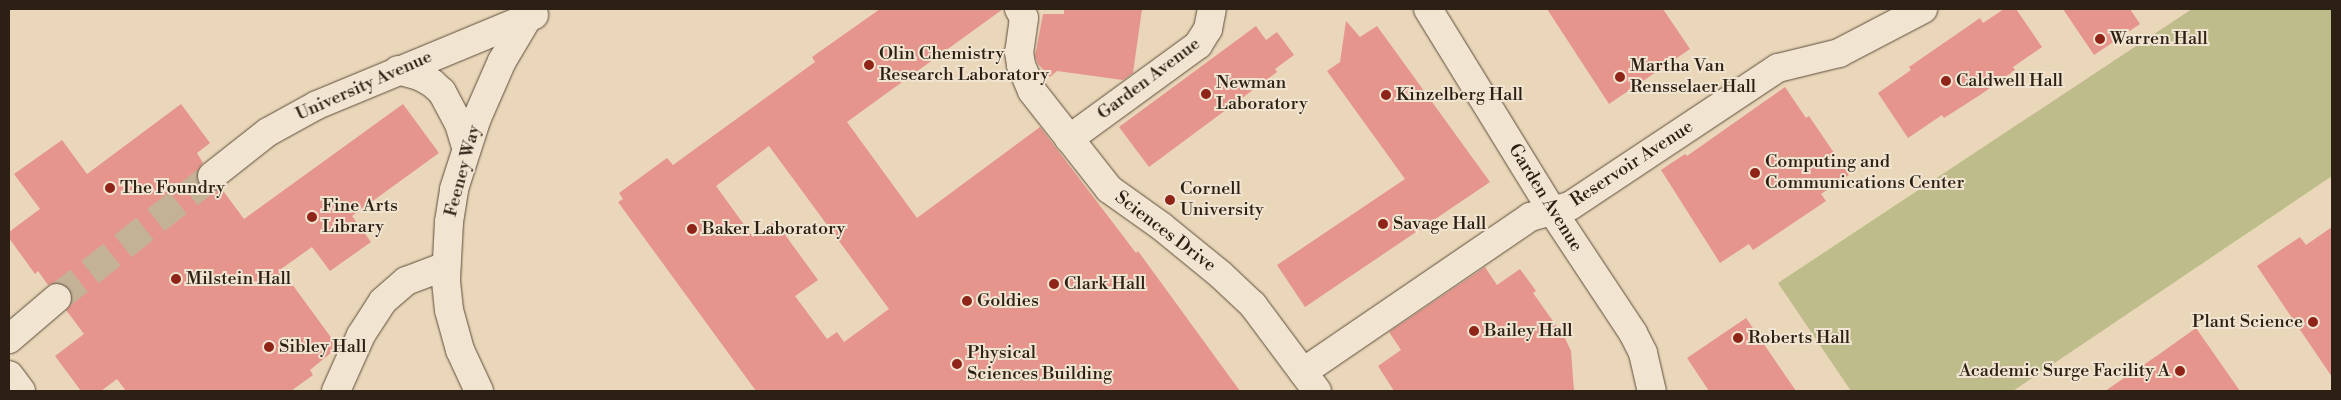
<!DOCTYPE html>
<html>
<head>
<meta charset="utf-8">
<style>
	body { margin:0 }
	#map { position:relative; width:2341px; height:400px; overflow:hidden; background:#ead6b8; font-family:"Libre Bodoni",serif }
	div>[style] { position:absolute }
	[style*='--x'] { left:calc(var(--x)*1px); top:calc(var(--y)*1px); width:calc(var(--w)*1px); rotate:calc(var(--a)*1deg) }
	.green>* { inset:0; background:#bdbc8a }
	.building>* { inset:0; background:#e6958d }
	.minor-tunnel>* { height:28px; margin-top:-14px; transform-origin:0; background:repeating-linear-gradient(90deg,#c4b297 0 28px,transparent 0 42px) }
	.roads { filter:drop-shadow(0 0 1px #5b4e3c) drop-shadow(0 0 1px #5b4e3c) }
	.minor>* { height:28px; margin:-14px; padding:0 14px; transform-origin:14px; border-radius:14px; background:#f1e4d1 }
	.dots>* { width:14px; height:14px; translate:-50% -50%; box-sizing:border-box; border:2px solid #f1e4d1; border-radius:50% }
	span { translate:-50% -50%; white-space:nowrap; text-align:center; line-height:1.15; -webkit-text-stroke:4px #f1e4d1; paint-order:stroke }
	.poi-label { font-size:18px; color:#2b2013 }
	.left { translate:0 -50%; text-align:left }
	.right { translate:-100% -50%; text-align:right }
	.street-label { font-size:18px; color:#2b2013 }
	.frame { position:absolute; inset:0; border:10px solid #2b2013; pointer-events:none }
</style>
</head>
<body>
<div id="map">
	<div class="green">
		<i style="clip-path:polygon(2192px 9px,2332px 9px,2332px 176px,2013px 391px,1851px 391px,1778px 283px)"></i>
	</div>
	<div class="building">
		<i style="clip-path:polygon(evenodd,880px 9px,1003px 9px,847px 122px,917px 218px,1040px 127px,1136px 253px,1138px 251px,1240px 391px,756px 391px,618px 202px,623px 199px,619px 193px,667px 158px,673px 165px,815px 62px,812px 57px,880px 9px,769px 146px,889px 309px,844px 342px,837px 332px,827px 339px,795px 296px,818px 280px,775px 221px,753px 237px,716px 186px,769px 146px)"></i>
		<i style="clip-path:polygon(1064px 9px,1142px 9px,1133px 73px,1123px 80px,1057px 71px,1050px 77px,1038px 64px,1035px 56px,1043px 14px,1064px 14px)"></i>
		<i style="clip-path:polygon(1547px 9px,1663px 9px,1690px 49px,1609px 104px)"></i>
		<i style="clip-path:polygon(2004px 9px,2016px 9px,2042px 47px,2013px 67px,2015px 70px,1980px 95px,1944px 118px,1942px 115px,1908px 138px,1878px 93px,1911px 70px,1909px 67px,1980px 18px,1983px 23px)"></i>
		<i style="clip-path:polygon(2063px 9px,2130px 9px,2140px 24px,2094px 55px)"></i>
		<i style="clip-path:polygon(1346px 21px,1360px 37px,1377px 26px,1490px 182px,1305px 307px,1277px 265px,1405px 179px,1327px 71px,1340px 62px)"></i>
		<i style="clip-path:polygon(1256px 26px,1266px 40px,1277px 32px,1294px 55px,1275px 69px,1277px 72px,1149px 167px,1119px 127px)"></i>
		<i style="clip-path:polygon(1785px 87px,1806px 118px,1809px 116px,1849px 175px,1821px 194px,1826px 201px,1753px 250px,1749px 244px,1720px 263px,1661px 170px,1685px 154px,1687px 156px)"></i>
		<i style="clip-path:polygon(181px 104px,210px 143px,197px 153px,203px 163px,197px 171px,197px 179px,199px 185px,207px 191px,215px 191px,221px 188px,244px 219px,403px 104px,439px 153px,352px 216px,371px 242px,330px 271px,312px 247px,281px 269px,338px 347px,310px 370px,313px 375px,291px 391px,126px 391px,117px 379px,101px 391px,81px 391px,55px 356px,84px 334px,66px 310px,72px 304px,72px 295px,69px 288px,63px 283px,55px 283px,48px 285px,38px 271px,35px 274px,9px 238px,9px 232px,40px 209px,14px 174px,62px 140px,87px 174px)"></i>
		<i style="clip-path:polygon(2332px 227px,2332px 377px,2257px 266px,2300px 237px,2306px 245px)"></i>
		<i style="clip-path:polygon(1485px 267px,1497px 285px,1520px 269px,1536px 291px,1533px 293px,1565px 338px,1571px 351px,1574px 391px,1394px 391px,1378px 366px,1401px 350px,1389px 332px)"></i>
		<i style="clip-path:polygon(1746px 318px,1796px 391px,1709px 391px,1687px 358px)"></i>
		<i style="clip-path:polygon(2196px 328px,2240px 391px,2105px 391px,2158px 355px)"></i>
	</div>
	<div class="minor-tunnel">
		<i style="--x:57;--y:298;--w:197;--a:-38.2"></i>
	</div>
	<div class="roads">
		<div class="minor">
			<i style="--x:1019;--y:9;--w:10;--a:61"></i>
			<i style="--x:1024;--y:18;--w:34;--a:98"></i>
			<i style="--x:1019;--y:52;--w:13;--a:81"></i>
			<i style="--x:1021;--y:65;--w:28;--a:67"></i>
			<i style="--x:1032;--y:91;--w:125;--a:51.8"></i>
			<i style="--x:1109;--y:189;--w:64;--a:35.4"></i>
			<i style="--x:1161;--y:226;--w:77;--a:39.2"></i>
			<i style="--x:1221;--y:275;--w:44;--a:43.2"></i>
			<i style="--x:1253;--y:305;--w:107;--a:53.3"></i>
			<i style="--x:1428;--y:9;--w:235;--a:58.4"></i>
			<i style="--x:1551;--y:209;--w:149;--a:56.5"></i>
			<i style="--x:1633;--y:333;--w:22;--a:63"></i>
			<i style="--x:1643;--y:353;--w:39;--a:77"></i>
			<i style="--x:398;--y:70;--w:22;--a:16"></i>
			<i style="--x:419;--y:76;--w:15;--a:28"></i>
			<i style="--x:432;--y:83;--w:13;--a:42"></i>
			<i style="--x:442;--y:92;--w:36;--a:62"></i>
			<i style="--x:459;--y:124;--w:24;--a:73"></i>
			<i style="--x:1069;--y:139;--w:160;--a:-36.1"></i>
			<i style="--x:1198;--y:45;--w:19;--a:-58"></i>
			<i style="--x:1208;--y:29;--w:20;--a:-79"></i>
			<i style="--x:212;--y:176;--w:71;--a:-38.2"></i>
			<i style="--x:268;--y:132;--w:56;--a:-28.9"></i>
			<i style="--x:317;--y:105;--w:235;--a:-22.5"></i>
			<i style="--x:9;--y:339;--w:63;--a:-40.5"></i>
			<i style="--x:1303;--y:372;--w:275;--a:-34.3"></i>
			<i style="--x:1530;--y:217;--w:41;--a:-15.4"></i>
			<i style="--x:1570;--y:206;--w:250;--a:-33.6"></i>
			<i style="--x:1778;--y:68;--w:63;--a:-13.8"></i>
			<i style="--x:1839;--y:53;--w:95;--a:-27.6"></i>
			<i style="--x:9;--y:375;--w:20;--a:53"></i>
			<i style="--x:336;--y:391;--w:61;--a:-65.9"></i>
			<i style="--x:361;--y:335;--w:40;--a:-57.1"></i>
			<i style="--x:383;--y:301;--w:30;--a:-41"></i>
			<i style="--x:406;--y:281;--w:43;--a:-20.6"></i>
			<i style="--x:479;--y:391;--w:45;--a:-114.9"></i>
			<i style="--x:460;--y:350;--w:41;--a:-105.4"></i>
			<i style="--x:449;--y:310;--w:31;--a:-96"></i>
			<i style="--x:446;--y:279;--w:57;--a:-87"></i>
			<i style="--x:449;--y:222;--w:33;--a:-81"></i>
			<i style="--x:454;--y:189;--w:75;--a:-72.1"></i>
			<i style="--x:477;--y:118;--w:62;--a:-66.3"></i>
			<i style="--x:502;--y:61;--w:61;--a:-59.2"></i>
		</div>
	</div>
	<div class="dots">
		<i style="left:2100px;top:39px;background:#8f2418"></i>
		<i style="left:869px;top:65px;background:#8f2418"></i>
		<i style="left:1620px;top:77px;background:#8f2418"></i>
		<i style="left:1946px;top:81px;background:#8f2418"></i>
		<i style="left:1206px;top:94px;background:#8f2418"></i>
		<i style="left:1386px;top:95px;background:#8f2418"></i>
		<i style="left:1755px;top:173px;background:#8f2418"></i>
		<i style="left:110px;top:188px;background:#8f2418"></i>
		<i style="left:1170px;top:200px;background:#8f2418"></i>
		<i style="left:312px;top:217px;background:#8f2418"></i>
		<i style="left:1383px;top:224px;background:#8f2418"></i>
		<i style="left:692px;top:229px;background:#8f2418"></i>
		<i style="left:176px;top:279px;background:#8f2418"></i>
		<i style="left:1054px;top:284px;background:#8f2418"></i>
		<i style="left:967px;top:301px;background:#8f2418"></i>
		<i style="left:2313px;top:322px;background:#8f2418"></i>
		<i style="left:1474px;top:331px;background:#8f2418"></i>
		<i style="left:1738px;top:338px;background:#8f2418"></i>
		<i style="left:269px;top:347px;background:#8f2418"></i>
		<i style="left:957px;top:364px;background:#8f2418"></i>
		<i style="left:2180px;top:371px;background:#8f2418"></i>
	</div>
	<div class="poi-label">
		<span class="left" style="left:2110px;top:39px">Warren Hall</span>
		<span class="left" style="left:879px;top:65px">Olin Chemistry<br>Research Laboratory</span>
		<span class="left" style="left:1630px;top:77px">Martha Van<br>Rensselaer Hall</span>
		<span class="left" style="left:1956px;top:81px">Caldwell Hall</span>
		<span class="left" style="left:1216px;top:94px">Newman<br>Laboratory</span>
		<span class="left" style="left:1396px;top:95px">Kinzelberg Hall</span>
		<span class="left" style="left:1765px;top:173px">Computing and<br>Communications Center</span>
		<span class="left" style="left:120px;top:188px">The Foundry</span>
		<span class="left" style="left:1180px;top:200px">Cornell<br>University</span>
		<span class="left" style="left:322px;top:217px">Fine Arts<br>Library</span>
		<span class="left" style="left:1393px;top:224px">Savage Hall</span>
		<span class="left" style="left:702px;top:229px">Baker Laboratory</span>
		<span class="left" style="left:186px;top:279px">Milstein Hall</span>
		<span class="left" style="left:1064px;top:284px">Clark Hall</span>
		<span class="left" style="left:977px;top:301px">Goldies</span>
		<span class="right" style="left:2303px;top:322px">Plant Science</span>
		<span class="left" style="left:1484px;top:331px">Bailey Hall</span>
		<span class="left" style="left:1748px;top:338px">Roberts Hall</span>
		<span class="left" style="left:279px;top:347px">Sibley Hall</span>
		<span class="left" style="left:967px;top:364px">Physical<br>Sciences Building</span>
		<span class="right" style="left:2170px;top:371px">Academic Surge Facility A</span>
	</div>
	<div class="street-label">
		<span style="left:1149px;top:79px;rotate:-37deg">Garden Avenue</span>
		<span style="left:364px;top:86px;rotate:-24deg">University Avenue</span>
		<span style="left:1632px;top:164px;rotate:-33deg">Reservoir Avenue</span>
		<span style="left:463px;top:171px;rotate:-75deg">Feeney Way</span>
		<span style="left:1545px;top:198px;rotate:58deg">Garden Avenue</span>
		<span style="left:1165px;top:232px;rotate:37deg">Sciences Drive</span>
	</div>
	<div class="frame"></div>
</div>
</body>
</html>
